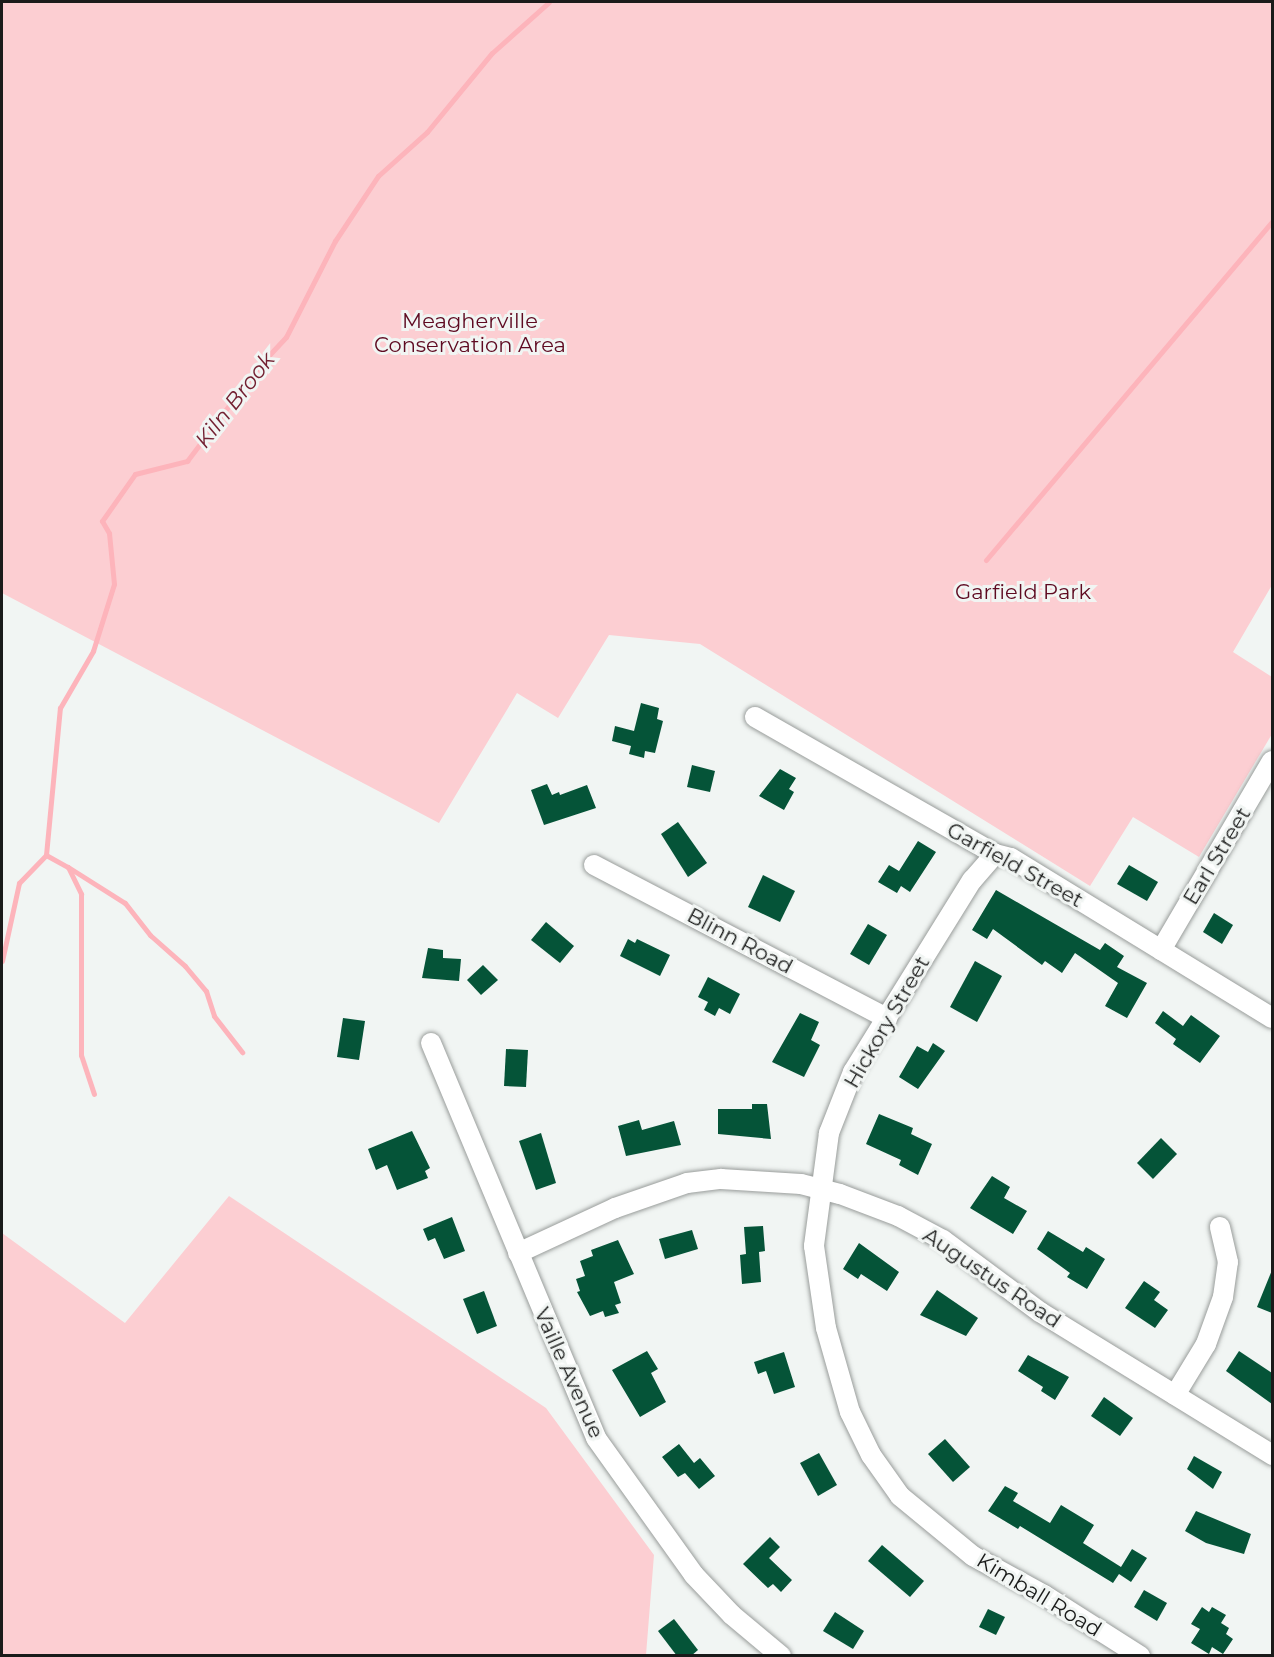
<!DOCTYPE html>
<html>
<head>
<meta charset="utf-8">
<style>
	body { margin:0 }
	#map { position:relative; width:1274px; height:1657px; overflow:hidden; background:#f1f5f3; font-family:Montserrat,sans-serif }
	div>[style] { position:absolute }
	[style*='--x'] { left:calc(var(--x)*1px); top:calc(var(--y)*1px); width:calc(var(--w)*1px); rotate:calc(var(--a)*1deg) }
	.green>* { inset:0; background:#fcced2 }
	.stream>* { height:5px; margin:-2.5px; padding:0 2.5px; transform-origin:2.5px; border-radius:2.5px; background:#fdb4bb }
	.building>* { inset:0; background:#055438 }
	.roads { filter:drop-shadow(0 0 2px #999d9b) drop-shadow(0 0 2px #999d9b) }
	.minor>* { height:20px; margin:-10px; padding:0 10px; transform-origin:10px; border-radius:10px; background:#fff }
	span { translate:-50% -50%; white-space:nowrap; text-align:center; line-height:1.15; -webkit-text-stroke:6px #f1f5f3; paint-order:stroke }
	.park-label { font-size:21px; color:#5e0a21 }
	.street-label { font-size:21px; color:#1a1b1a }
	.water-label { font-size:22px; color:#732132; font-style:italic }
	.frame { position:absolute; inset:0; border:3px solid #1a1b1a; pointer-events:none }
</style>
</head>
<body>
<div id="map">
	<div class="green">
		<i style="clip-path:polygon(2px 2px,1272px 2px,1272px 585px,1233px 652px,1272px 677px,1272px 734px,1199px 857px,1133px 817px,1090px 886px,700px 644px,609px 635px,558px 718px,517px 693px,439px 823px,2px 593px)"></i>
		<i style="clip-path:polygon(229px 1196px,546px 1408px,654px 1555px,646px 1655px,2px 1655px,2px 1233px,125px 1323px)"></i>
	</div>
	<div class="stream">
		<i style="--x:986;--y:560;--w:443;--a:-49.8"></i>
		<i style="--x:46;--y:855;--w:25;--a:29"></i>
		<i style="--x:68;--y:867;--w:30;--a:64"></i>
		<i style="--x:81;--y:894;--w:161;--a:90"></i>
		<i style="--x:81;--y:1055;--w:41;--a:71.6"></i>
		<i style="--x:68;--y:867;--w:67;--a:32.3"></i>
		<i style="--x:125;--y:903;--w:41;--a:52"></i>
		<i style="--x:150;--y:935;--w:47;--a:41.5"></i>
		<i style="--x:185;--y:966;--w:33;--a:50"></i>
		<i style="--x:206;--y:991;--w:26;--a:72"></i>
		<i style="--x:214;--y:1016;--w:46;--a:52.1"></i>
		<i style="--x:2;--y:961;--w:80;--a:-77.7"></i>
		<i style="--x:19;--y:883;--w:39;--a:-46"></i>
		<i style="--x:46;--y:855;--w:148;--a:-84.6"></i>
		<i style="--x:60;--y:708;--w:66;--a:-59.9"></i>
		<i style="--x:93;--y:651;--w:70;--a:-72.6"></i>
		<i style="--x:114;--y:584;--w:51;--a:-95.6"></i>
		<i style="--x:109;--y:533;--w:14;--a:-120"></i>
		<i style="--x:102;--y:521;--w:57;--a:-54.9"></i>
		<i style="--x:135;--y:474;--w:54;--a:-14"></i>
		<i style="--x:187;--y:461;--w:118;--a:-52.9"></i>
		<i style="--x:258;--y:367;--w:41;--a:-47"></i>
		<i style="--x:286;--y:337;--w:108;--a:-63"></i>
		<i style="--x:335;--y:241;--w:78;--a:-56.5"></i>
		<i style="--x:378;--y:176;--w:66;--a:-41.9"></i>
		<i style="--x:427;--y:132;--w:102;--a:-50.6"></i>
		<i style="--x:492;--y:53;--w:76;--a:-41.8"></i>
	</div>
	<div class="building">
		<i style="clip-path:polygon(641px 703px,659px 708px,657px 719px,663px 721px,655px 753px,645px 751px,644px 758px,629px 754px,631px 746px,612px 741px,615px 726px,634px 731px)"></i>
		<i style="clip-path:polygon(692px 765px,715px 771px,710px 792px,687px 787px)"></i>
		<i style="clip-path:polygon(780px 769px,796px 778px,789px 789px,794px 792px,784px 810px,759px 796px)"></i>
		<i style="clip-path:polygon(547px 784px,552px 795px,559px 792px,560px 795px,587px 785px,596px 808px,544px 825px,531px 790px)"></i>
		<i style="clip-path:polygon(678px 822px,707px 863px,688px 877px,661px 834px)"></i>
		<i style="clip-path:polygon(918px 841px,936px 852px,910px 892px,901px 886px,897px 893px,878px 882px,889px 865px,899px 871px)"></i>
		<i style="clip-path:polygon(1129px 865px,1158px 882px,1147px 901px,1117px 884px)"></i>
		<i style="clip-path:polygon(763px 875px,795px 891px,780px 922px,748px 907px)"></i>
		<i style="clip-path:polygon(996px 890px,1100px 950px,1105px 943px,1124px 956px,1117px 967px,1147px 983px,1127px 1018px,1105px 1006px,1118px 983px,1075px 953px,1062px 973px,1045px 961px,1042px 965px,993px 929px,987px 939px,972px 930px)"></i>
		<i style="clip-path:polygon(1214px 913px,1233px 925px,1222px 944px,1203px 932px)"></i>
		<i style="clip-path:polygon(546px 922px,574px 946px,560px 963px,531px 940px)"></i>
		<i style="clip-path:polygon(868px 924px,887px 935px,869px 965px,850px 954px)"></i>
		<i style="clip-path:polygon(628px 939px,635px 943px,637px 939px,670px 955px,660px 976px,620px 956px)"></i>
		<i style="clip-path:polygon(428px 948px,443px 950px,443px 958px,461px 959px,459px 981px,422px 978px)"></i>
		<i style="clip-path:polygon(975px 961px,1002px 976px,977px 1022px,950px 1007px)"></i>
		<i style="clip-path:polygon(483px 965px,498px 980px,481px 995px,467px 980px)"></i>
		<i style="clip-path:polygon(708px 977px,740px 994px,730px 1014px,719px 1008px,715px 1016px,704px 1010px,708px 1002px,698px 997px)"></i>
		<i style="clip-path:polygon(1163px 1011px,1183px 1026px,1191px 1015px,1220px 1036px,1200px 1063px,1173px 1044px,1176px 1039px,1155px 1023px)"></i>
		<i style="clip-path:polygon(800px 1013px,819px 1022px,811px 1040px,820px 1045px,804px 1077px,772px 1062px)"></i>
		<i style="clip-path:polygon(343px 1018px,365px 1021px,359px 1060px,337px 1057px)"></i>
		<i style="clip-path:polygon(933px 1043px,945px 1051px,918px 1089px,899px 1077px,917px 1046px,928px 1052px)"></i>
		<i style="clip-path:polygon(506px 1049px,528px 1050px,526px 1087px,504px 1086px)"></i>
		<i style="clip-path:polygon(752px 1104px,767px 1104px,771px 1139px,718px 1134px,718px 1109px,752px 1109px)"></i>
		<i style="clip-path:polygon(879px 1114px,913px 1128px,911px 1134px,932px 1144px,918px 1175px,899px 1165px,901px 1160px,866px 1144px)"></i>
		<i style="clip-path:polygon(639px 1120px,642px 1130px,674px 1121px,681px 1145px,626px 1156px,618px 1126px)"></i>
		<i style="clip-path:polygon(412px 1131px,430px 1168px,425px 1171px,428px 1178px,397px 1190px,387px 1165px,376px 1170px,368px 1149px)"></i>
		<i style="clip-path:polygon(541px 1133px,556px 1183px,536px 1190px,519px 1141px)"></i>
		<i style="clip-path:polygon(1161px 1138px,1177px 1154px,1153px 1179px,1137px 1163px)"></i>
		<i style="clip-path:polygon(992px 1176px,1010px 1187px,1004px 1198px,1027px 1211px,1013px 1234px,970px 1208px)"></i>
		<i style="clip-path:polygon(452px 1217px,465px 1251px,444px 1259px,435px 1238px,428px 1241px,423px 1229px)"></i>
		<i style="clip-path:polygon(763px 1226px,765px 1251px,759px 1252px,761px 1282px,742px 1284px,740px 1255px,746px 1254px,744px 1227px)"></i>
		<i style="clip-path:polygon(692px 1230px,698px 1249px,665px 1259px,659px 1239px)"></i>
		<i style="clip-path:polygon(1048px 1231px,1083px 1252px,1086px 1247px,1105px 1259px,1087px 1289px,1067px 1277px,1070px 1273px,1037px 1249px)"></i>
		<i style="clip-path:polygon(618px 1240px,634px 1274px,614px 1282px,621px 1303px,615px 1305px,619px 1313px,605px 1317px,603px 1311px,590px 1316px,577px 1292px,580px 1291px,576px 1279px,585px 1276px,580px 1261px,593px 1256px,591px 1250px)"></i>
		<i style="clip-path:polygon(859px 1243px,899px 1272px,887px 1291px,861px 1274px,858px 1279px,843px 1269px)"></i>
		<i style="clip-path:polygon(1272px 1270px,1272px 1313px,1257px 1307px)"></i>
		<i style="clip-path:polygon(1144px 1281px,1160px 1292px,1154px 1300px,1168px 1310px,1155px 1328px,1125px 1308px)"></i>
		<i style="clip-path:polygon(937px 1290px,978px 1318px,966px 1336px,920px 1315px)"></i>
		<i style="clip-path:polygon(484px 1291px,497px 1326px,477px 1334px,463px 1299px)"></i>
		<i style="clip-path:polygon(647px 1351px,658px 1369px,651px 1373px,666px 1402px,640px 1417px,612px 1370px)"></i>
		<i style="clip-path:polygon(1239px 1351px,1272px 1373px,1272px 1404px,1226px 1371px)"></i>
		<i style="clip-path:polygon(784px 1352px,795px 1387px,774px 1394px,766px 1371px,758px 1374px,754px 1362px)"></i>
		<i style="clip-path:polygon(1028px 1355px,1069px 1377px,1055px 1400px,1041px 1391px,1043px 1387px,1018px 1371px)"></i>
		<i style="clip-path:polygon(1104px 1397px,1133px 1418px,1120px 1436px,1091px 1416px)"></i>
		<i style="clip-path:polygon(945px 1439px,970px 1467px,953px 1482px,928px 1454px)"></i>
		<i style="clip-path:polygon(679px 1444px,694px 1463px,700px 1458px,715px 1476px,699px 1489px,685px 1473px,678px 1477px,662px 1457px)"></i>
		<i style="clip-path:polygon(819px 1453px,837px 1485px,818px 1496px,800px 1463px)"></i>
		<i style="clip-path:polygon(1194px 1456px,1222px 1472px,1213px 1489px,1187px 1469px)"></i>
		<i style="clip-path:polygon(1005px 1486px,1018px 1493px,1013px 1501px,1050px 1523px,1061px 1505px,1094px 1525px,1083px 1543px,1121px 1567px,1132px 1549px,1147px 1558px,1131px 1582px,1119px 1574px,1113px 1583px,1020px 1526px,1018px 1529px,988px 1511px)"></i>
		<i style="clip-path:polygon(1196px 1511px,1251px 1534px,1244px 1554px,1206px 1543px,1185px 1531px)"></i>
		<i style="clip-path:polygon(770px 1537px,780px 1547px,769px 1558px,792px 1580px,781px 1592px,773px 1584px,768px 1588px,743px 1564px)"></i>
		<i style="clip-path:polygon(882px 1545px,924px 1581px,910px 1597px,868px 1561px)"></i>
		<i style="clip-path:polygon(1144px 1590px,1167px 1603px,1157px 1621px,1134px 1607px)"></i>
		<i style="clip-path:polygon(1202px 1607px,1209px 1612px,1212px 1607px,1226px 1615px,1221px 1623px,1229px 1628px,1226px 1634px,1233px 1639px,1223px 1654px,1212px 1647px,1209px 1654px,1191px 1643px,1200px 1629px,1191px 1624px)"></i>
		<i style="clip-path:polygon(988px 1609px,1005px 1617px,996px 1635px,979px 1627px)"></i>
		<i style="clip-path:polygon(835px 1612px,864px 1631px,853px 1649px,823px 1631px)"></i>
		<i style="clip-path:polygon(674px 1619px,698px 1650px,691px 1656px,677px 1656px,658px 1631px)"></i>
	</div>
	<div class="roads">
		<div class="minor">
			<i style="--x:755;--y:717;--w:276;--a:29.7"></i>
			<i style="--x:995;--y:854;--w:16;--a:14"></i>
			<i style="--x:1011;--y:858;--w:306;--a:31.5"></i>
			<i style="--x:995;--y:854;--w:35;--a:131"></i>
			<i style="--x:972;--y:880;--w:226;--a:121.8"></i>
			<i style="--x:853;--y:1072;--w:66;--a:111.5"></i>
			<i style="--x:829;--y:1133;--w:114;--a:97.6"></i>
			<i style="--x:814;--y:1246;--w:83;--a:81.7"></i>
			<i style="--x:826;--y:1328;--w:87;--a:74.1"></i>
			<i style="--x:850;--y:1412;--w:48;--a:64"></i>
			<i style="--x:871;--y:1455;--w:50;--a:54.7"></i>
			<i style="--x:900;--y:1496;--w:94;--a:39.4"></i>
			<i style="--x:973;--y:1556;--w:81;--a:28.8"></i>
			<i style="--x:1044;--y:1595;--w:114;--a:32.4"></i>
			<i style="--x:594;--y:865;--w:331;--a:27.6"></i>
			<i style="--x:1161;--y:950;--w:219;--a:-59.6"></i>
			<i style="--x:431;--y:1043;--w:428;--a:67.3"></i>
			<i style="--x:596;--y:1438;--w:168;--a:54.4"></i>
			<i style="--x:694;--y:1575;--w:55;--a:46.5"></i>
			<i style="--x:732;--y:1615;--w:64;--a:39.9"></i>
			<i style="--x:518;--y:1253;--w:107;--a:-24.9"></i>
			<i style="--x:615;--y:1208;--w:76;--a:-19.1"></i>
			<i style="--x:687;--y:1183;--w:34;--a:-7"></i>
			<i style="--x:721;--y:1179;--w:80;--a:3.6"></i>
			<i style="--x:801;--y:1184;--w:40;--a:14.4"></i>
			<i style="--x:840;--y:1194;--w:62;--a:20.8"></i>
			<i style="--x:898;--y:1216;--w:51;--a:28.1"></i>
			<i style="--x:943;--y:1240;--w:121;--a:36.6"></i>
			<i style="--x:1040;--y:1312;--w:273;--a:31.6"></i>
			<i style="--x:1175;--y:1395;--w:60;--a:-58.7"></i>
			<i style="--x:1206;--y:1344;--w:50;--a:-70.1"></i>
			<i style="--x:1223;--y:1297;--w:35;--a:-82"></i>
			<i style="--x:1228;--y:1262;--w:36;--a:-103"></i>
		</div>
	</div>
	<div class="park-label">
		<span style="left:470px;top:333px">Meagherville<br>Conservation Area</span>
		<span style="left:1023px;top:592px">Garfield Park</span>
	</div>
	<div class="street-label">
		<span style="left:1217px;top:856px;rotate:-59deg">Earl Street</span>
		<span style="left:1015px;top:865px;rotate:29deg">Garfield Street</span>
		<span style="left:740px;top:941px;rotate:28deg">Blinn Road</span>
		<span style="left:887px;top:1022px;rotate:-60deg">Hickory Street</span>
		<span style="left:992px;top:1278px;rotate:34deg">Augustus Road</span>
		<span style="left:569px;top:1373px;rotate:66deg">Vaille Avenue</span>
		<span style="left:1039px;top:1595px;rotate:31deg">Kimball Road</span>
	</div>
	<div class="water-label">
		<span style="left:235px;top:400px;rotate:-52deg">Kiln Brook</span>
	</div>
	<div class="frame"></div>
</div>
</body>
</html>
